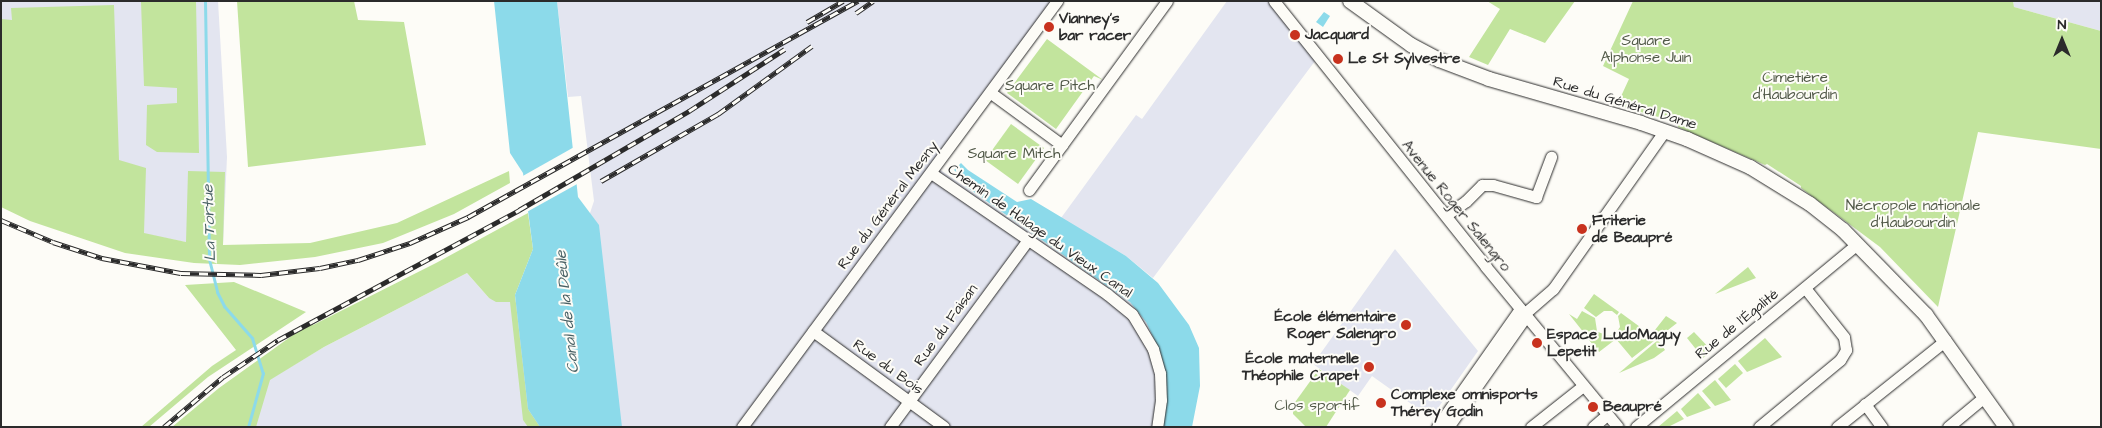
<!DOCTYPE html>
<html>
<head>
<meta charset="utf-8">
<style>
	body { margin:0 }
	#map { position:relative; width:2102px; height:428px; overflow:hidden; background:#fdfcf7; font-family:"Architects Daughter",sans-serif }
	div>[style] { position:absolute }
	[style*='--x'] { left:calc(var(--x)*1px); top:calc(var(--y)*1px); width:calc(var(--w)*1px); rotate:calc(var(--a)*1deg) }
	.built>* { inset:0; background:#e3e5f0 }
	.green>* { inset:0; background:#c2e49d }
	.water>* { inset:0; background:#8cdaea }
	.pier>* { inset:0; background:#fdfcf7 }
	.stream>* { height:3px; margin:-1.5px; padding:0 1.5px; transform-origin:1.5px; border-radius:1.5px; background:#8cdaea }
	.roads { filter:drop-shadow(0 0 1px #2b2b2b) drop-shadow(0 0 1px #2b2b2b) }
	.minor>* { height:11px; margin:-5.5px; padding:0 5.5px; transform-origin:5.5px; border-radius:5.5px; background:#fdfcf7 }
	.tertiary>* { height:14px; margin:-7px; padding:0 7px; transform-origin:7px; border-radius:7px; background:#fdfcf7 }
	.rail>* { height:5px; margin-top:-2.5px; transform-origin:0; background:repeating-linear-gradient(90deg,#fdfcf7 0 9px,#2b2b2b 0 18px); box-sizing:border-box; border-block:1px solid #2b2b2b }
	.dots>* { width:14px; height:14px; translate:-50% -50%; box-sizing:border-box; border:2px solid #fdfcf7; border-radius:50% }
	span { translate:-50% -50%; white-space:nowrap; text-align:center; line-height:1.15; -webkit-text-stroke:4px #fdfcf7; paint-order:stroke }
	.poi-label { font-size:15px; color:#2b2b2b; font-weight:700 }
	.left { translate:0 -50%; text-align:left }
	.right { translate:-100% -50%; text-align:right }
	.park-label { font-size:15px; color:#515948 }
	.street-label { font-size:15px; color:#2b2b2b }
	.water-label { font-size:16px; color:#486064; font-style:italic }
	.frame { position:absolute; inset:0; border:2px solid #2b2b2b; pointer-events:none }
	.north { position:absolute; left:2037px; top:15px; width:50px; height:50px; -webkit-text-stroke:4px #fdfcf7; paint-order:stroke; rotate:0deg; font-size:14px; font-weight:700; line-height:20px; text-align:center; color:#2b2b2b }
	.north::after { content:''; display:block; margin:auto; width:18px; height:22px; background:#2b2b2b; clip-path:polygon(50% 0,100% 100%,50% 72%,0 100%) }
</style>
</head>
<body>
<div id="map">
	<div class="built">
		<i style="clip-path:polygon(1px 1px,218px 1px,227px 157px,223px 245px,200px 245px,72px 219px,1px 191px)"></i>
		<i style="clip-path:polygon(557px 1px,1057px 1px,939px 169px,1130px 302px,1146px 322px,1160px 351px,1164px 366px,1161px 427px,202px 427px,252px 390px,324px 347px,467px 273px,489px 298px,510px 302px,561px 300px,594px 201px,581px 96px,568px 97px)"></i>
		<i style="clip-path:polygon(1227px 1px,1268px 1px,1315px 61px,1153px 278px,1126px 256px,1061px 218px,1136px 115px,1142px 119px)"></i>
		<i style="clip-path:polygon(2013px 1px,2101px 1px,2101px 31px,2014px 7px)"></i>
		<i style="clip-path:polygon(1395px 249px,1478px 351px,1431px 418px,1372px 376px,1358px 396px,1313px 364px)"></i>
	</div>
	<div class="green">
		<i style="clip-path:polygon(196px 1px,199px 153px,157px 152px,146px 145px,147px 105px,177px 103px,177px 88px,144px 86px,141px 2px)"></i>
		<i style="clip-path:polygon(237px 1px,354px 1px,358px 20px,404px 22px,426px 145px,248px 167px)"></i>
		<i style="clip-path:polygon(1487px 1px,1575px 1px,1545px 43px,1510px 29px,1488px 65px,1469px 57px,1500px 9px)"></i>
		<i style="clip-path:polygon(1633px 1px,2013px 1px,2014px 7px,2101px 31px,2101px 149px,1978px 132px,1938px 307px,1880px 247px,1801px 188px,1801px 186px,1767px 164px,1765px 165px,1678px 127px,1679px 123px,1617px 105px,1629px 79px,1603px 66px)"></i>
		<i style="clip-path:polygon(114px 5px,119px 160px,146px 168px,144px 233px,186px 242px,188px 171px,225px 172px,223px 245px,310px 243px,397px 223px,509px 171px,510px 183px,454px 214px,383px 243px,315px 257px,240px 265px,194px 263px,125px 253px,30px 221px,1px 207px,1px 19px,12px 20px,11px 8px)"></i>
		<i style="clip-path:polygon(1047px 39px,1103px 80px,1094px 76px,1056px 129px,1007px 93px)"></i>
		<i style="clip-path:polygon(1011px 124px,1044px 148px,1018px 184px,985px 160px)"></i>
		<i style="clip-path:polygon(528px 213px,533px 249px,515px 295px,528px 409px,540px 427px,528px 427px,523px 420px,510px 302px,496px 302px,489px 298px,467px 273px,324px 347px,270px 380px,256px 427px,172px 427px,219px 388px,311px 322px,313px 325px,436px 263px)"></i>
		<i style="clip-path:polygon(1748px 267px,1756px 278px,1715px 294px)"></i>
		<i style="clip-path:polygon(234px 282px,306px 312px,208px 377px,149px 427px,141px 427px,212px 366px,236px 350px,185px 285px)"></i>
		<i style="clip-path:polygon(1594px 294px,1619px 312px,1617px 315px,1612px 311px,1604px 311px,1596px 317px,1584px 308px)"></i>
		<i style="clip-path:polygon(1582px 311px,1595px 318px,1597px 331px,1588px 338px,1569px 314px,1577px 319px)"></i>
		<i style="clip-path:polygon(1621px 313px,1651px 335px,1666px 316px,1677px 323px,1632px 358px,1616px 339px,1599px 352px,1589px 340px,1598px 332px,1609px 336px,1616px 333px,1620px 327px,1618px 316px)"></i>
		<i style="clip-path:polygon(1694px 332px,1712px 351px,1703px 358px,1687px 338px)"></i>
		<i style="clip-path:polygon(1765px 338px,1782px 357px,1747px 372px,1738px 361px)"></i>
		<i style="clip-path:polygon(1658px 340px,1665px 350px,1654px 358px,1619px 373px)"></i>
		<i style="clip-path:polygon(1735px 364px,1743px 373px,1726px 388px,1718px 379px)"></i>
		<i style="clip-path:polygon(1319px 369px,1350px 390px,1326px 427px,1306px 427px,1293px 414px,1293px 405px)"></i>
		<i style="clip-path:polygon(1715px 380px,1731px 400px,1715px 406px,1702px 391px)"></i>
		<i style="clip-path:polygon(1698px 393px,1711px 408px,1687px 417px,1681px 409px)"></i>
		<i style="clip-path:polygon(1677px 411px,1684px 419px,1668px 427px,1658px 427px)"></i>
	</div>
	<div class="water">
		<i style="clip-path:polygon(494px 1px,557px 1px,578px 197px,599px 225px,622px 427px,540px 427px,528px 409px,515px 295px,533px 249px,523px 173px,510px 153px)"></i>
		<i style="clip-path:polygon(1324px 12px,1330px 16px,1323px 27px,1316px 22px)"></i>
		<i style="clip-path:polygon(961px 163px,968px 170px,1017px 202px,1031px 199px,1126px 256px,1158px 283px,1189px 325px,1199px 348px,1200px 386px,1192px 427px,1161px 427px,1164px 366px,1160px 352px,1146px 322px,1130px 302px,965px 186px,966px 181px,954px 170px)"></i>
	</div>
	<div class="pier">
		<i style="clip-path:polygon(576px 146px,579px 183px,525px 213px,521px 177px)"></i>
	</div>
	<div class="stream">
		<i style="--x:205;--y:1;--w:258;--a:89.1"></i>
		<i style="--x:209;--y:259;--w:34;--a:76"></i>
		<i style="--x:217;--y:292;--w:16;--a:63"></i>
		<i style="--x:224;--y:306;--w:43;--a:48.8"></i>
		<i style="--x:252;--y:338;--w:37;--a:73"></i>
		<i style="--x:263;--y:373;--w:56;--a:105.5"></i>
	</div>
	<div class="roads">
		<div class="minor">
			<i style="--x:1274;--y:1;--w:340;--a:51.4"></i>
			<i style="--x:1486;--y:267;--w:207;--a:50.5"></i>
			<i style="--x:991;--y:93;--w:88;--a:36.2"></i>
			<i style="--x:931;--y:173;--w:214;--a:34.5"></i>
			<i style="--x:1107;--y:294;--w:32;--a:39"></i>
			<i style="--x:1132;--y:314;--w:41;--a:59"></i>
			<i style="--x:1153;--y:349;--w:25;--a:74"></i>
			<i style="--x:1160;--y:373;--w:27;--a:88"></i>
			<i style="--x:1161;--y:400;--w:27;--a:98"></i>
			<i style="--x:1029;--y:190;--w:234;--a:-53.9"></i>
			<i style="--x:1446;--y:215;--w:24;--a:-35"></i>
			<i style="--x:1466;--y:201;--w:23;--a:-45"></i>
			<i style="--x:1482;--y:185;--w:11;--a:0"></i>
			<i style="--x:1493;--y:185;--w:45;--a:15.6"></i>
			<i style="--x:1536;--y:197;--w:43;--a:-69.4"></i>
			<i style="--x:1524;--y:314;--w:38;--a:-41"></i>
			<i style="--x:1553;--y:289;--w:194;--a:-54.8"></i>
			<i style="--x:813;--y:331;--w:162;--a:36.2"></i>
			<i style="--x:1865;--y:404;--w:29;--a:54"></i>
			<i style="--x:742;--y:427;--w:530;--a:-53.52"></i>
			<i style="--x:890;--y:427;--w:231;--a:-53.6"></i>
			<i style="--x:1437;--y:427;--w:144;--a:-54.9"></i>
			<i style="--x:1448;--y:427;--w:136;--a:-54.9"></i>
			<i style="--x:1531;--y:427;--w:66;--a:-38.3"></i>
			<i style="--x:1593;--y:427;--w:18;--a:-41"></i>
			<i style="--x:1636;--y:427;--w:287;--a:-39.6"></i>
			<i style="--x:1759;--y:427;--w:105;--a:-39.6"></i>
			<i style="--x:1840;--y:360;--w:12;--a:-59"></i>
			<i style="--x:1846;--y:350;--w:13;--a:-99"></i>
			<i style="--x:1844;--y:337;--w:63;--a:-128.5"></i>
			<i style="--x:1837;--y:427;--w:139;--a:-38.6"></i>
			<i style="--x:1948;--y:427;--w:47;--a:-39.8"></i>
		</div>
		<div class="tertiary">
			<i style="--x:1350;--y:1;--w:75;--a:35.8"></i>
			<i style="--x:1411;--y:45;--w:32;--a:28"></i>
			<i style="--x:1439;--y:60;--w:53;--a:20.8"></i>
			<i style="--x:1489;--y:79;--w:158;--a:16.1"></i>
			<i style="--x:1641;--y:123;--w:49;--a:19.2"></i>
			<i style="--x:1687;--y:139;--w:69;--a:24"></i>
			<i style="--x:1750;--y:167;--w:70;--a:31.7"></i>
			<i style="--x:1810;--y:204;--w:42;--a:38.2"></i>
			<i style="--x:1843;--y:230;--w:119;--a:45.7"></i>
			<i style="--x:1926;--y:315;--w:138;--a:54.5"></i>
		</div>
	</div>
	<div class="rail">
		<i style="--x:856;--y:13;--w:21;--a:-35"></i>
		<i style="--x:807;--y:22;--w:42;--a:-30.3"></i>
		<i style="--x:601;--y:181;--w:135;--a:-29.8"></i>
		<i style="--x:718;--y:114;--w:116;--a:-35.9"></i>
		<i style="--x:1;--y:220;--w:56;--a:22.9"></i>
		<i style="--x:53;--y:242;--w:52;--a:18.1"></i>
		<i style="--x:102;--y:258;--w:80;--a:10.8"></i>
		<i style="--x:181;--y:273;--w:80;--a:1.4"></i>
		<i style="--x:261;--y:275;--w:59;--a:-6.8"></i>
		<i style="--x:320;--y:268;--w:39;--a:-12"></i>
		<i style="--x:358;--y:260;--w:55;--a:-18.1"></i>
		<i style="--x:410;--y:243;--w:64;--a:-24.1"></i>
		<i style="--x:468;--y:217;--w:446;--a:-29"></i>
		<i style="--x:164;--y:427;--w:77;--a:-40.3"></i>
		<i style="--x:223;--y:377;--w:66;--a:-33.9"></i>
		<i style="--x:278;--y:340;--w:274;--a:-28.3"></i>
		<i style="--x:519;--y:210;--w:197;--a:-30.2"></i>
		<i style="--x:689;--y:111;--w:114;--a:-32.9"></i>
	</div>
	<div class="dots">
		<i style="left:1049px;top:27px;background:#c8321e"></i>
		<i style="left:1295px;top:35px;background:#c8321e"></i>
		<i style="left:1338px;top:59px;background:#c8321e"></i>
		<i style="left:1582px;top:229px;background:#c8321e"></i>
		<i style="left:1406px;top:325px;background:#c8321e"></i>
		<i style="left:1537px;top:343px;background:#c8321e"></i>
		<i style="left:1369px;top:367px;background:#c8321e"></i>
		<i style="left:1381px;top:403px;background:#c8321e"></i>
		<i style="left:1593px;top:407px;background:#c8321e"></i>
	</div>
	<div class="poi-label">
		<span class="left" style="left:1059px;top:27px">Vianney's<br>bar racer</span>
		<span class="left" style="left:1305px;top:35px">Jacquard</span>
		<span class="left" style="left:1348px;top:59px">Le St Sylvestre</span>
		<span class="left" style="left:1592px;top:229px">Friterie<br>de Beaupré</span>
		<span class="right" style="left:1396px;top:325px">École élémentaire<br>Roger Salengro</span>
		<span class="left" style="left:1547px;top:343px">Espace LudoMaguy<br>Lepetit</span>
		<span class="right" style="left:1359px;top:367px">École maternelle<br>Théophile Crapet</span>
		<span class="left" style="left:1391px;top:403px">Complexe omnisports<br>Thérey Godin</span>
		<span class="left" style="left:1603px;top:407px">Beaupré</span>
	</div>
	<div class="park-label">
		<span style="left:1646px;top:49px">Square<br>Alphonse Juin</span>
		<span style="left:1795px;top:86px">Cimetière<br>d'Haubourdin</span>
		<span style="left:1050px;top:86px">Square Pitch</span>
		<span style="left:1014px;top:154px">Square Mitch</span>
		<span style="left:1913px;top:214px">Nécropole nationale<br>d'Haubourdin</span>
		<span style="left:1317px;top:406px">Clos sportif</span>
	</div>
	<div class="street-label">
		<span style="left:1625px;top:103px;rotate:17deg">Rue du Général Dame</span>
		<span style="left:888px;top:205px;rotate:-53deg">Rue du Général Mesny</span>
		<span style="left:1456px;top:206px;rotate:51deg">Avenue Roger Salengro</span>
		<span style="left:1040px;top:231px;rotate:35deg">Chemin de Halage du Vieux Canal</span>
		<span style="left:1737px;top:324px;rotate:-39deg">Rue de l'Égalité</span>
		<span style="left:946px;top:325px;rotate:-54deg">Rue du Faisan</span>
		<span style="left:888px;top:367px;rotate:36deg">Rue du Bois</span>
	</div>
	<div class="water-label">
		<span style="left:209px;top:223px;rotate:-92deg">La Tortue</span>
		<span style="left:567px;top:312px;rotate:-96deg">Canal de la Deûle</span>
	</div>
	<div class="frame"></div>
	<div class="north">N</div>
</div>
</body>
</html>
